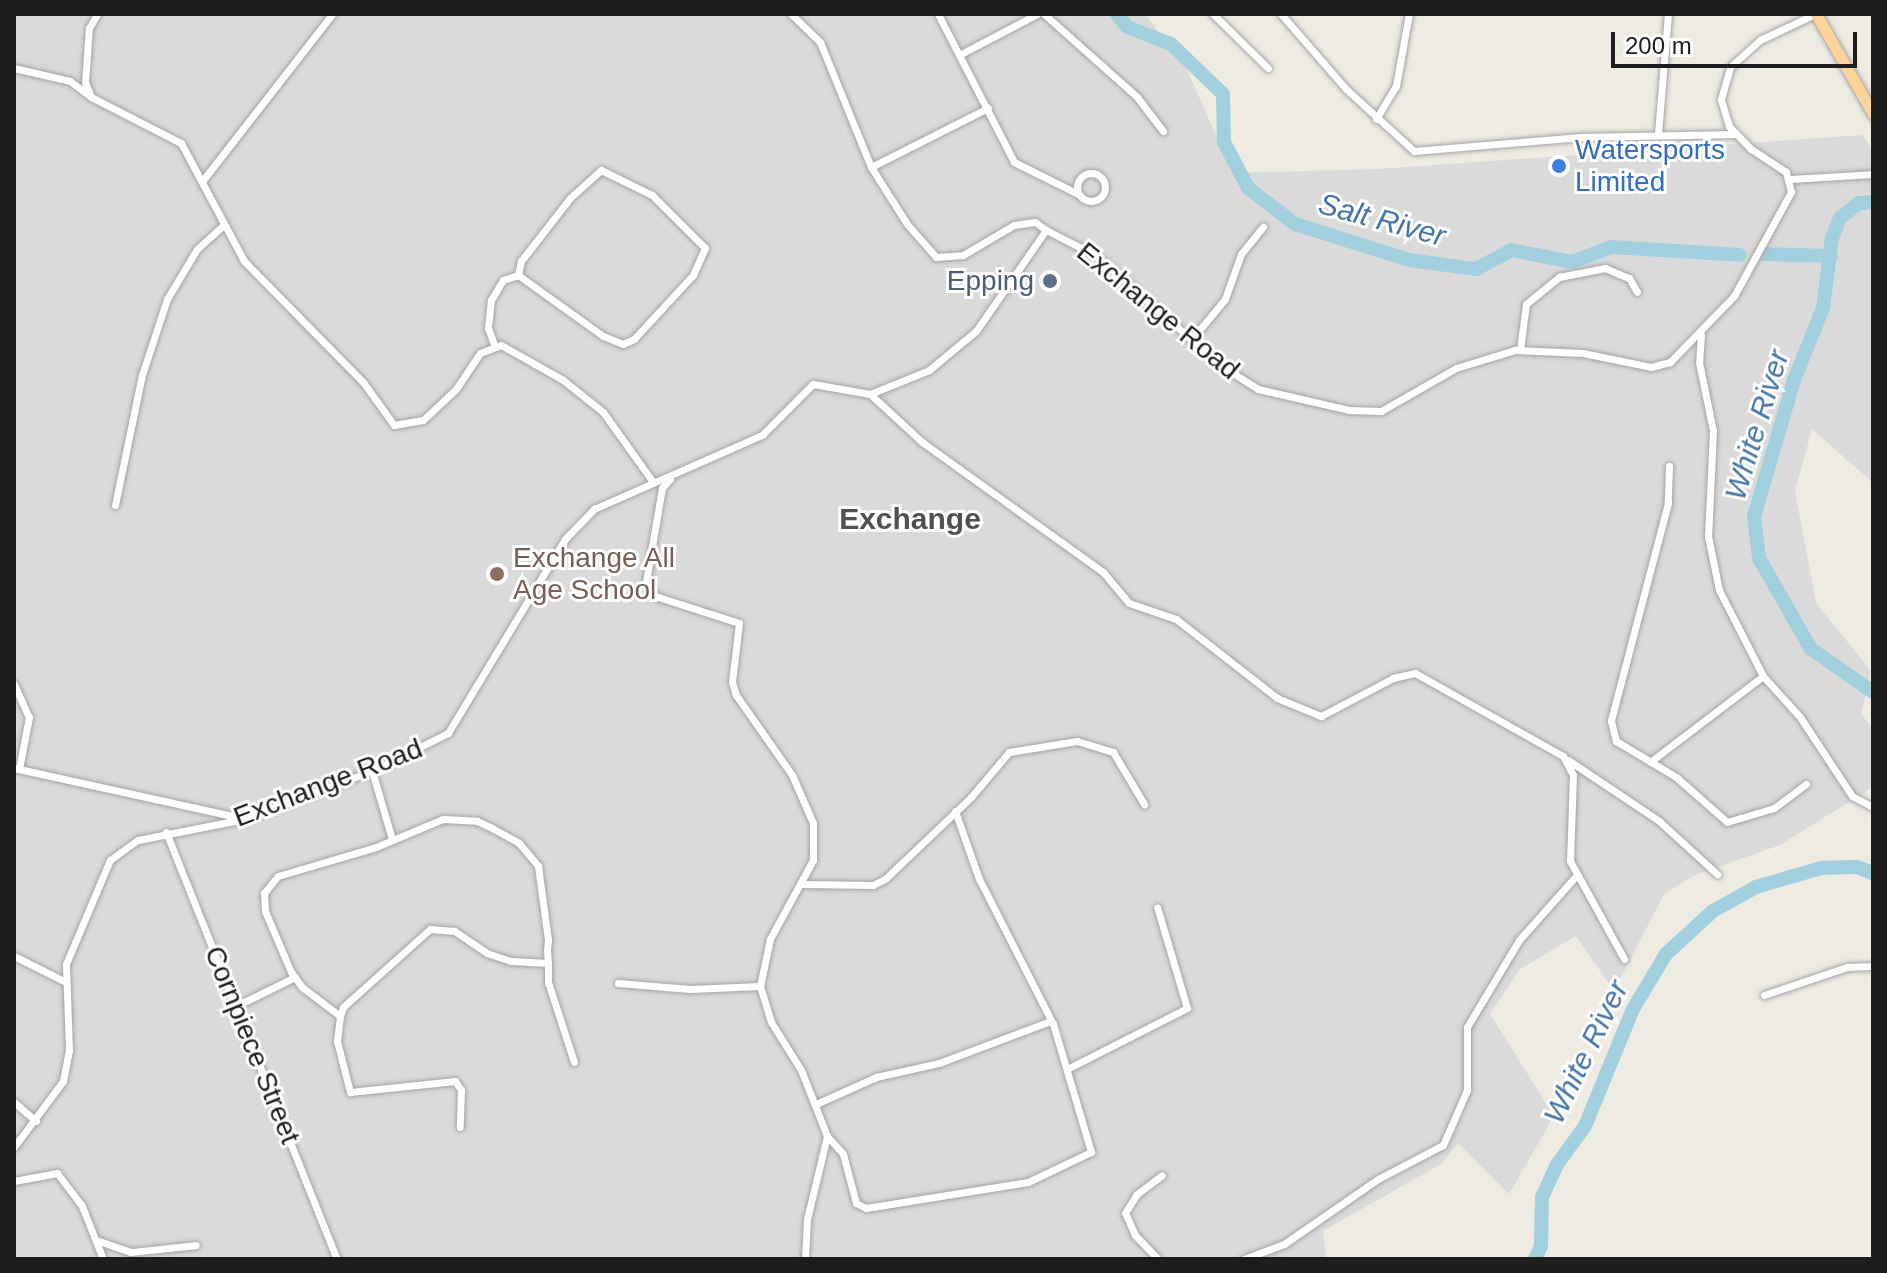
<!DOCTYPE html>
<html>
<head>
<meta charset="utf-8">
<style>
	body { margin:0 }
	#map { position:relative; width:1887px; height:1273px; overflow:hidden; background:#eeebe3; font-family:Helvetica,sans-serif }
	div>[style] { position:absolute }
	[style*='--x'] { left:calc(var(--x)*1px); top:calc(var(--y)*1px); width:calc(var(--w)*1px); rotate:calc(var(--a)*1deg) }
	.residential>* { inset:0; background:#dbdada }
	.river>* { height:14px; margin:-7px; padding:0 7px; transform-origin:7px; border-radius:7px; background:#a2cfdd }
	.roads { filter:drop-shadow(0 0 2px #a4a4a4) drop-shadow(0 0 2px #a4a4a4) }
	.street>* { height:7px; margin:-3.5px; padding:0 3.5px; transform-origin:3.5px; border-radius:3.5px; background:#fff }
	.street>.ring { margin:-3.5px; padding:0; box-sizing:content-box; background:none; border:7px solid #fff; border-radius:50% }
	.primary>* { height:11px; margin:-5.5px; padding:0 5.5px; transform-origin:5.5px; border-radius:5.5px; background:#fdd399 }
	.dots>* { width:22px; height:22px; translate:-50% -50%; box-sizing:border-box; border:4px solid #fff; border-radius:50% }
	span { translate:-50% -50%; white-space:nowrap; text-align:center; line-height:1.15; -webkit-text-stroke:6px #fff; paint-order:stroke }
	.shop-label { font-size:28px; color:#366cbe }
	.left { translate:0 -50%; text-align:left }
	.service-label { font-size:28px; color:#4e5e75 }
	.right { translate:-100% -50%; text-align:right }
	.street-label { font-size:28px; color:#1d1d1d }
	.education-label { font-size:28px; color:#785e54 }
	.water-label { font-size:30px; color:#4575a6; font-style:italic }
	.neighbourhood-label { font-size:30px; color:#505050; font-weight:700 }
	.frame { position:absolute; inset:0; border:16px solid #1d1d1d; pointer-events:none }
	.scale { position:absolute; left:1611px; top:32px; width:246px; height:36px; box-sizing:border-box; border:4px solid #1d1d1d; border-top:0; padding-left:10px; font-size:24px; line-height:28px; white-space:nowrap; color:#1d1d1d; -webkit-text-stroke:6px #fff; paint-order:stroke }
</style>
</head>
<body>
<div id="map">
	<div class="residential">
		<i style="clip-path:polygon(14px 14px,1145px 14px,1187px 70px,1233px 173px,1378px 169px,1862px 135px,1873px 150px,1873px 483px,1812px 429px,1795px 491px,1816px 603px,1871px 671px,1861px 714px,1873px 728px,1873px 787px,1780px 845px,1693px 876px,1664px 894px,1614px 991px,1576px 936px,1520px 969px,1490px 1014px,1554px 1116px,1509px 1194px,1458px 1143px,1441px 1164px,1323px 1231px,1326px 1259px,14px 1259px)"></i>
	</div>
	<div class="river">
		<i style="--x:1117;--y:14;--w:16;--a:52"></i>
		<i style="--x:1127;--y:27;--w:47;--a:21.1"></i>
		<i style="--x:1171;--y:44;--w:72;--a:43.9"></i>
		<i style="--x:1223;--y:94;--w:48;--a:88.8"></i>
		<i style="--x:1224;--y:142;--w:52;--a:62.4"></i>
		<i style="--x:1248;--y:188;--w:59;--a:37.5"></i>
		<i style="--x:1295;--y:224;--w:120;--a:17.5"></i>
		<i style="--x:1409;--y:260;--w:68;--a:7.7"></i>
		<i style="--x:1476;--y:269;--w:40;--a:-28"></i>
		<i style="--x:1511;--y:250;--w:62;--a:11.1"></i>
		<i style="--x:1572;--y:262;--w:42;--a:-21"></i>
		<i style="--x:1611;--y:247;--w:129;--a:3.5"></i>
		<i style="--x:1873;--y:202;--w:14;--a:176"></i>
		<i style="--x:1859;--y:203;--w:24;--a:142"></i>
		<i style="--x:1840;--y:218;--w:22;--a:112"></i>
		<i style="--x:1832;--y:238;--w:71;--a:97.3"></i>
		<i style="--x:1823;--y:308;--w:78;--a:111.9"></i>
		<i style="--x:1794;--y:380;--w:143;--a:106.3"></i>
		<i style="--x:1754;--y:517;--w:41;--a:83"></i>
		<i style="--x:1759;--y:558;--w:105;--a:60.3"></i>
		<i style="--x:1811;--y:649;--w:75;--a:34.7"></i>
		<i style="--x:1764;--y:254;--w:67;--a:1.7"></i>
		<i style="--x:1535;--y:1259;--w:14;--a:-65"></i>
		<i style="--x:1541;--y:1246;--w:49;--a:-88.8"></i>
		<i style="--x:1542;--y:1197;--w:38;--a:-65"></i>
		<i style="--x:1558;--y:1163;--w:46;--a:-53.9"></i>
		<i style="--x:1585;--y:1126;--w:126;--a:-67.7"></i>
		<i style="--x:1633;--y:1009;--w:64;--a:-59"></i>
		<i style="--x:1666;--y:954;--w:64;--a:-42.5"></i>
		<i style="--x:1713;--y:911;--w:49;--a:-29.2"></i>
		<i style="--x:1756;--y:887;--w:68;--a:-16.3"></i>
		<i style="--x:1821;--y:868;--w:36;--a:-2"></i>
		<i style="--x:1857;--y:867;--w:17;--a:21"></i>
	</div>
	<div class="roads">
		<div class="street">
			<i style="--x:791;--y:14;--w:40;--a:44"></i>
			<i style="--x:820;--y:42;--w:135;--a:67.8"></i>
			<i style="--x:871;--y:167;--w:67;--a:57.7"></i>
			<i style="--x:907;--y:224;--w:44;--a:48.7"></i>
			<i style="--x:936;--y:257;--w:27;--a:-4"></i>
			<i style="--x:963;--y:255;--w:59;--a:-30.5"></i>
			<i style="--x:1014;--y:225;--w:21;--a:-8"></i>
			<i style="--x:1035;--y:222;--w:14;--a:36"></i>
			<i style="--x:938;--y:14;--w:166;--a:62.8"></i>
			<i style="--x:1014;--y:162;--w:72;--a:26.6"></i>
			<i style="--x:1044;--y:14;--w:125;--a:41.7"></i>
			<i style="--x:1137;--y:97;--w:43;--a:52.6"></i>
			<i style="--x:1213;--y:14;--w:77;--a:44.5"></i>
			<i style="--x:1281;--y:14;--w:99;--a:49.1"></i>
			<i style="--x:1346;--y:89;--w:92;--a:42.4"></i>
			<i style="--x:1414;--y:151;--w:167;--a:-4.8"></i>
			<i style="--x:1580;--y:137;--w:155;--a:-1.1"></i>
			<i style="--x:959;--y:55;--w:88;--a:-27.7"></i>
			<i style="--x:14;--y:68;--w:57;--a:13.1"></i>
			<i style="--x:70;--y:81;--w:26;--a:37"></i>
			<i style="--x:91;--y:97;--w:16;--a:-112"></i>
			<i style="--x:85;--y:82;--w:54;--a:-85.8"></i>
			<i style="--x:89;--y:28;--w:16;--a:-60"></i>
			<i style="--x:91;--y:97;--w:101;--a:27.1"></i>
			<i style="--x:181;--y:143;--w:134;--a:61.9"></i>
			<i style="--x:244;--y:261;--w:170;--a:45.5"></i>
			<i style="--x:363;--y:382;--w:53;--a:54.2"></i>
			<i style="--x:394;--y:425;--w:29;--a:-10"></i>
			<i style="--x:423;--y:420;--w:45;--a:-43.2"></i>
			<i style="--x:456;--y:389;--w:43;--a:-56.3"></i>
			<i style="--x:480;--y:353;--w:22;--a:-21"></i>
			<i style="--x:501;--y:345;--w:71;--a:29.4"></i>
			<i style="--x:563;--y:380;--w:51;--a:38.7"></i>
			<i style="--x:603;--y:412;--w:86;--a:54.5"></i>
			<i style="--x:1376;--y:119;--w:39;--a:-59"></i>
			<i style="--x:1396;--y:86;--w:73;--a:-79.8"></i>
			<i style="--x:1658;--y:133;--w:119;--a:-85.2"></i>
			<i style="--x:871;--y:167;--w:131;--a:-26.8"></i>
			<i class="ring" style="left:1077px;top:173px;width:21px;height:21px"></i>
			<i style="--x:1790;--y:179;--w:83;--a:-3.4"></i>
			<i style="--x:203;--y:180;--w:210;--a:-52.1"></i>
			<i style="--x:1701;--y:335;--w:27;--a:94"></i>
			<i style="--x:1699;--y:362;--w:70;--a:78.5"></i>
			<i style="--x:1713;--y:431;--w:105;--a:92.7"></i>
			<i style="--x:1708;--y:536;--w:55;--a:78.5"></i>
			<i style="--x:1719;--y:590;--w:97;--a:62.9"></i>
			<i style="--x:1763;--y:676;--w:55;--a:47.9"></i>
			<i style="--x:1800;--y:717;--w:95;--a:56.6"></i>
			<i style="--x:1852;--y:796;--w:24;--a:28"></i>
			<i style="--x:1191;--y:340;--w:53;--a:-50.3"></i>
			<i style="--x:1225;--y:299;--w:48;--a:-70.4"></i>
			<i style="--x:1241;--y:254;--w:35;--a:-51"></i>
			<i style="--x:495;--y:347;--w:20;--a:-110"></i>
			<i style="--x:488;--y:328;--w:28;--a:-84"></i>
			<i style="--x:491;--y:300;--w:23;--a:-59"></i>
			<i style="--x:503;--y:280;--w:16;--a:-18"></i>
			<i style="--x:518;--y:275;--w:14;--a:-78"></i>
			<i style="--x:521;--y:261;--w:80;--a:-52.1"></i>
			<i style="--x:570;--y:198;--w:42;--a:-42.1"></i>
			<i style="--x:601;--y:170;--w:57;--a:26.1"></i>
			<i style="--x:652;--y:195;--w:75;--a:45"></i>
			<i style="--x:705;--y:248;--w:30;--a:114"></i>
			<i style="--x:693;--y:275;--w:87;--a:132.7"></i>
			<i style="--x:634;--y:339;--w:12;--a:156"></i>
			<i style="--x:623;--y:344;--w:22;--a:-158"></i>
			<i style="--x:603;--y:336;--w:105;--a:-144.3"></i>
			<i style="--x:1520;--y:350;--w:46;--a:-82.6"></i>
			<i style="--x:1526;--y:304;--w:43;--a:-39.3"></i>
			<i style="--x:1559;--y:277;--w:47;--a:-11.1"></i>
			<i style="--x:1605;--y:268;--w:26;--a:23"></i>
			<i style="--x:1629;--y:278;--w:16;--a:60"></i>
			<i style="--x:870;--y:394;--w:71;--a:42.7"></i>
			<i style="--x:922;--y:442;--w:223;--a:35.7"></i>
			<i style="--x:1103;--y:572;--w:40;--a:50"></i>
			<i style="--x:1129;--y:603;--w:50;--a:18.8"></i>
			<i style="--x:1176;--y:619;--w:128;--a:38"></i>
			<i style="--x:1277;--y:698;--w:48;--a:22.2"></i>
			<i style="--x:1321;--y:716;--w:81;--a:-27.8"></i>
			<i style="--x:1393;--y:678;--w:23;--a:-13"></i>
			<i style="--x:1415;--y:673;--w:170;--a:29.3"></i>
			<i style="--x:1563;--y:756;--w:21;--a:62"></i>
			<i style="--x:1573;--y:775;--w:86;--a:92"></i>
			<i style="--x:1570;--y:861;--w:112;--a:61.1"></i>
			<i style="--x:1669;--y:466;--w:37;--a:92"></i>
			<i style="--x:1668;--y:503;--w:225;--a:104.7"></i>
			<i style="--x:1611;--y:721;--w:21;--a:76"></i>
			<i style="--x:1616;--y:741;--w:70;--a:31"></i>
			<i style="--x:1676;--y:777;--w:68;--a:41.4"></i>
			<i style="--x:1727;--y:822;--w:49;--a:-16.6"></i>
			<i style="--x:1774;--y:808;--w:40;--a:-37"></i>
			<i style="--x:670;--y:479;--w:12;--a:132"></i>
			<i style="--x:662;--y:488;--w:95;--a:99.7"></i>
			<i style="--x:646;--y:582;--w:17;--a:57"></i>
			<i style="--x:655;--y:596;--w:88;--a:17.8"></i>
			<i style="--x:739;--y:623;--w:59;--a:96.8"></i>
			<i style="--x:732;--y:682;--w:14;--a:73"></i>
			<i style="--x:736;--y:695;--w:98;--a:55"></i>
			<i style="--x:792;--y:775;--w:52;--a:66.4"></i>
			<i style="--x:813;--y:823;--w:37;--a:90"></i>
			<i style="--x:813;--y:860;--w:90;--a:118.6"></i>
			<i style="--x:770;--y:939;--w:48;--a:102"></i>
			<i style="--x:760;--y:986;--w:38;--a:73"></i>
			<i style="--x:771;--y:1022;--w:57;--a:58"></i>
			<i style="--x:801;--y:1070;--w:71;--a:68.5"></i>
			<i style="--x:827;--y:1136;--w:85;--a:103.5"></i>
			<i style="--x:807;--y:1219;--w:40;--a:92.9"></i>
			<i style="--x:115;--y:505;--w:133;--a:-78.3"></i>
			<i style="--x:142;--y:375;--w:80;--a:-71.8"></i>
			<i style="--x:167;--y:299;--w:58;--a:-59"></i>
			<i style="--x:197;--y:249;--w:36;--a:-42"></i>
			<i style="--x:14;--y:684;--w:36;--a:66"></i>
			<i style="--x:29;--y:717;--w:53;--a:100.9"></i>
			<i style="--x:1568;--y:760;--w:110;--a:33.8"></i>
			<i style="--x:1659;--y:821;--w:79;--a:42.4"></i>
			<i style="--x:1650;--y:762;--w:142;--a:-37.3"></i>
			<i style="--x:14;--y:768;--w:233;--a:12.4"></i>
			<i style="--x:372;--y:771;--w:71;--a:73.6"></i>
			<i style="--x:166;--y:832;--w:460;--a:68.2"></i>
			<i style="--x:803;--y:884;--w:70;--a:0.8"></i>
			<i style="--x:873;--y:885;--w:13;--a:-27"></i>
			<i style="--x:885;--y:879;--w:119;--a:-43.6"></i>
			<i style="--x:971;--y:797;--w:59;--a:-49.8"></i>
			<i style="--x:1009;--y:752;--w:69;--a:-9.2"></i>
			<i style="--x:1077;--y:741;--w:38;--a:17"></i>
			<i style="--x:1113;--y:752;--w:61;--a:59.2"></i>
			<i style="--x:14;--y:956;--w:56;--a:26.6"></i>
			<i style="--x:548;--y:963;--w:37;--a:-177"></i>
			<i style="--x:511;--y:961;--w:25;--a:-162"></i>
			<i style="--x:487;--y:953;--w:40;--a:-146"></i>
			<i style="--x:454;--y:931;--w:24;--a:-175"></i>
			<i style="--x:430;--y:929;--w:117;--a:138.1"></i>
			<i style="--x:343;--y:1007;--w:9;--a:108"></i>
			<i style="--x:340;--y:1016;--w:48;--a:-142.7"></i>
			<i style="--x:302;--y:987;--w:19;--a:-126"></i>
			<i style="--x:291;--y:972;--w:66;--a:-113.1"></i>
			<i style="--x:265;--y:911;--w:18;--a:-93"></i>
			<i style="--x:264;--y:893;--w:22;--a:-51"></i>
			<i style="--x:278;--y:876;--w:102;--a:-16.5"></i>
			<i style="--x:376;--y:847;--w:73;--a:-22.7"></i>
			<i style="--x:443;--y:819;--w:34;--a:3"></i>
			<i style="--x:477;--y:821;--w:17;--a:25"></i>
			<i style="--x:492;--y:828;--w:31;--a:29"></i>
			<i style="--x:519;--y:843;--w:30;--a:50"></i>
			<i style="--x:538;--y:866;--w:75;--a:82.3"></i>
			<i style="--x:548;--y:940;--w:10;--a:96"></i>
			<i style="--x:547;--y:950;--w:13;--a:86"></i>
			<i style="--x:548;--y:963;--w:19;--a:90"></i>
			<i style="--x:548;--y:982;--w:84;--a:72"></i>
			<i style="--x:618;--y:983;--w:72;--a:4.8"></i>
			<i style="--x:690;--y:989;--w:70;--a:-2.5"></i>
			<i style="--x:1764;--y:995;--w:88;--a:-18.6"></i>
			<i style="--x:1847;--y:967;--w:26;--a:-2"></i>
			<i style="--x:236;--y:1006;--w:66;--a:-26.2"></i>
			<i style="--x:340;--y:1016;--w:25;--a:97"></i>
			<i style="--x:337;--y:1041;--w:53;--a:75.7"></i>
			<i style="--x:350;--y:1092;--w:106;--a:-6"></i>
			<i style="--x:455;--y:1081;--w:11;--a:56"></i>
			<i style="--x:461;--y:1090;--w:37;--a:92"></i>
			<i style="--x:1067;--y:1069;--w:135;--a:-26.9"></i>
			<i style="--x:1187;--y:1008;--w:105;--a:-106.5"></i>
			<i style="--x:14;--y:1102;--w:29;--a:41"></i>
			<i style="--x:816;--y:1104;--w:66;--a:-24.2"></i>
			<i style="--x:876;--y:1077;--w:65;--a:-12.5"></i>
			<i style="--x:939;--y:1063;--w:119;--a:-20.7"></i>
			<i style="--x:827;--y:1136;--w:24;--a:48"></i>
			<i style="--x:843;--y:1154;--w:51;--a:75.1"></i>
			<i style="--x:856;--y:1203;--w:11;--a:27"></i>
			<i style="--x:866;--y:1208;--w:164;--a:-9.1"></i>
			<i style="--x:1028;--y:1182;--w:70;--a:-25.5"></i>
			<i style="--x:1091;--y:1152;--w:134;--a:-106.5"></i>
			<i style="--x:1053;--y:1024;--w:163;--a:-117"></i>
			<i style="--x:979;--y:879;--w:72;--a:-109.4"></i>
			<i style="--x:14;--y:1147;--w:82;--a:-53.4"></i>
			<i style="--x:63;--y:1081;--w:31;--a:-79"></i>
			<i style="--x:69;--y:1051;--w:87;--a:-92"></i>
			<i style="--x:66;--y:964;--w:113;--a:-67.1"></i>
			<i style="--x:110;--y:860;--w:34;--a:-36"></i>
			<i style="--x:138;--y:840;--w:108;--a:-11.2"></i>
			<i style="--x:244;--y:819;--w:137;--a:-20.6"></i>
			<i style="--x:372;--y:771;--w:85;--a:-26.6"></i>
			<i style="--x:448;--y:733;--w:227;--a:-58.9"></i>
			<i style="--x:565;--y:539;--w:42;--a:-46"></i>
			<i style="--x:594;--y:509;--w:184;--a:-23.8"></i>
			<i style="--x:762;--y:435;--w:72;--a:-45"></i>
			<i style="--x:813;--y:384;--w:58;--a:10"></i>
			<i style="--x:870;--y:394;--w:64;--a:-22.1"></i>
			<i style="--x:929;--y:370;--w:61;--a:-39.7"></i>
			<i style="--x:976;--y:331;--w:123;--a:-55.3"></i>
			<i style="--x:1046;--y:230;--w:57;--a:27"></i>
			<i style="--x:1097;--y:256;--w:164;--a:41.5"></i>
			<i style="--x:1220;--y:365;--w:45;--a:32.3"></i>
			<i style="--x:1258;--y:389;--w:93;--a:13"></i>
			<i style="--x:1349;--y:410;--w:32;--a:2"></i>
			<i style="--x:1381;--y:411;--w:86;--a:-29.8"></i>
			<i style="--x:1456;--y:368;--w:62;--a:-17"></i>
			<i style="--x:1515;--y:350;--w:68;--a:2.5"></i>
			<i style="--x:1583;--y:353;--w:69;--a:11.6"></i>
			<i style="--x:1651;--y:367;--w:20;--a:-15"></i>
			<i style="--x:1670;--y:362;--w:92;--a:-45.9"></i>
			<i style="--x:1734;--y:296;--w:119;--a:-61.3"></i>
			<i style="--x:1791;--y:192;--w:21;--a:-104"></i>
			<i style="--x:1786;--y:172;--w:42;--a:-146.7"></i>
			<i style="--x:1751;--y:149;--w:32;--a:-134"></i>
			<i style="--x:1729;--y:126;--w:28;--a:-107"></i>
			<i style="--x:1721;--y:99;--w:33;--a:-74"></i>
			<i style="--x:1730;--y:67;--w:40;--a:-42"></i>
			<i style="--x:1760;--y:40;--w:61;--a:-25.3"></i>
			<i style="--x:14;--y:1181;--w:44;--a:-10.5"></i>
			<i style="--x:57;--y:1173;--w:41;--a:52.9"></i>
			<i style="--x:82;--y:1206;--w:57;--a:68.4"></i>
			<i style="--x:99;--y:1241;--w:34;--a:19"></i>
			<i style="--x:131;--y:1252;--w:65;--a:-6.1"></i>
			<i style="--x:1158;--y:1259;--w:33;--a:-134"></i>
			<i style="--x:1135;--y:1235;--w:24;--a:-114"></i>
			<i style="--x:1125;--y:1213;--w:22;--a:-58"></i>
			<i style="--x:1137;--y:1194;--w:31;--a:-37"></i>
			<i style="--x:1244;--y:1259;--w:43;--a:-20.6"></i>
			<i style="--x:1284;--y:1244;--w:114;--a:-34.7"></i>
			<i style="--x:1378;--y:1179;--w:73;--a:-27.6"></i>
			<i style="--x:1443;--y:1145;--w:60;--a:-66.4"></i>
			<i style="--x:1467;--y:1090;--w:63;--a:-90"></i>
			<i style="--x:1467;--y:1027;--w:101;--a:-59.1"></i>
			<i style="--x:1519;--y:940;--w:84;--a:-48.4"></i>
		</div>
		<div class="primary">
			<i style="--x:1816;--y:14;--w:115;--a:60.3"></i>
		</div>
	</div>
	<div class="dots">
		<i style="left:1559px;top:166px;background:#3f7fe0"></i>
		<i style="left:1050px;top:281px;background:#5c6f8a"></i>
		<i style="left:497px;top:574px;background:#8d6e63"></i>
	</div>
	<div class="shop-label">
		<span class="left" style="left:1575px;top:166px">Watersports<br>Limited</span>
	</div>
	<div class="service-label">
		<span class="right" style="left:1034px;top:281px">Epping</span>
	</div>
	<div class="street-label">
		<span style="left:1158px;top:311px;rotate:39deg">Exchange Road</span>
		<span style="left:328px;top:783px;rotate:-21deg">Exchange Road</span>
		<span style="left:252px;top:1045px;rotate:68deg">Cornpiece Street</span>
	</div>
	<div class="education-label">
		<span class="left" style="left:513px;top:574px">Exchange All<br>Age School</span>
	</div>
	<div class="water-label">
		<span style="left:1382px;top:220px;rotate:15deg">Salt River</span>
		<span style="left:1757px;top:425px;rotate:-73deg">White River</span>
		<span style="left:1586px;top:1052px;rotate:-64deg">White River</span>
	</div>
	<div class="neighbourhood-label">
		<span style="left:910px;top:519px">Exchange</span>
	</div>
	<div class="frame"></div>
	<div class="scale">200 m</div>
</div>
</body>
</html>
